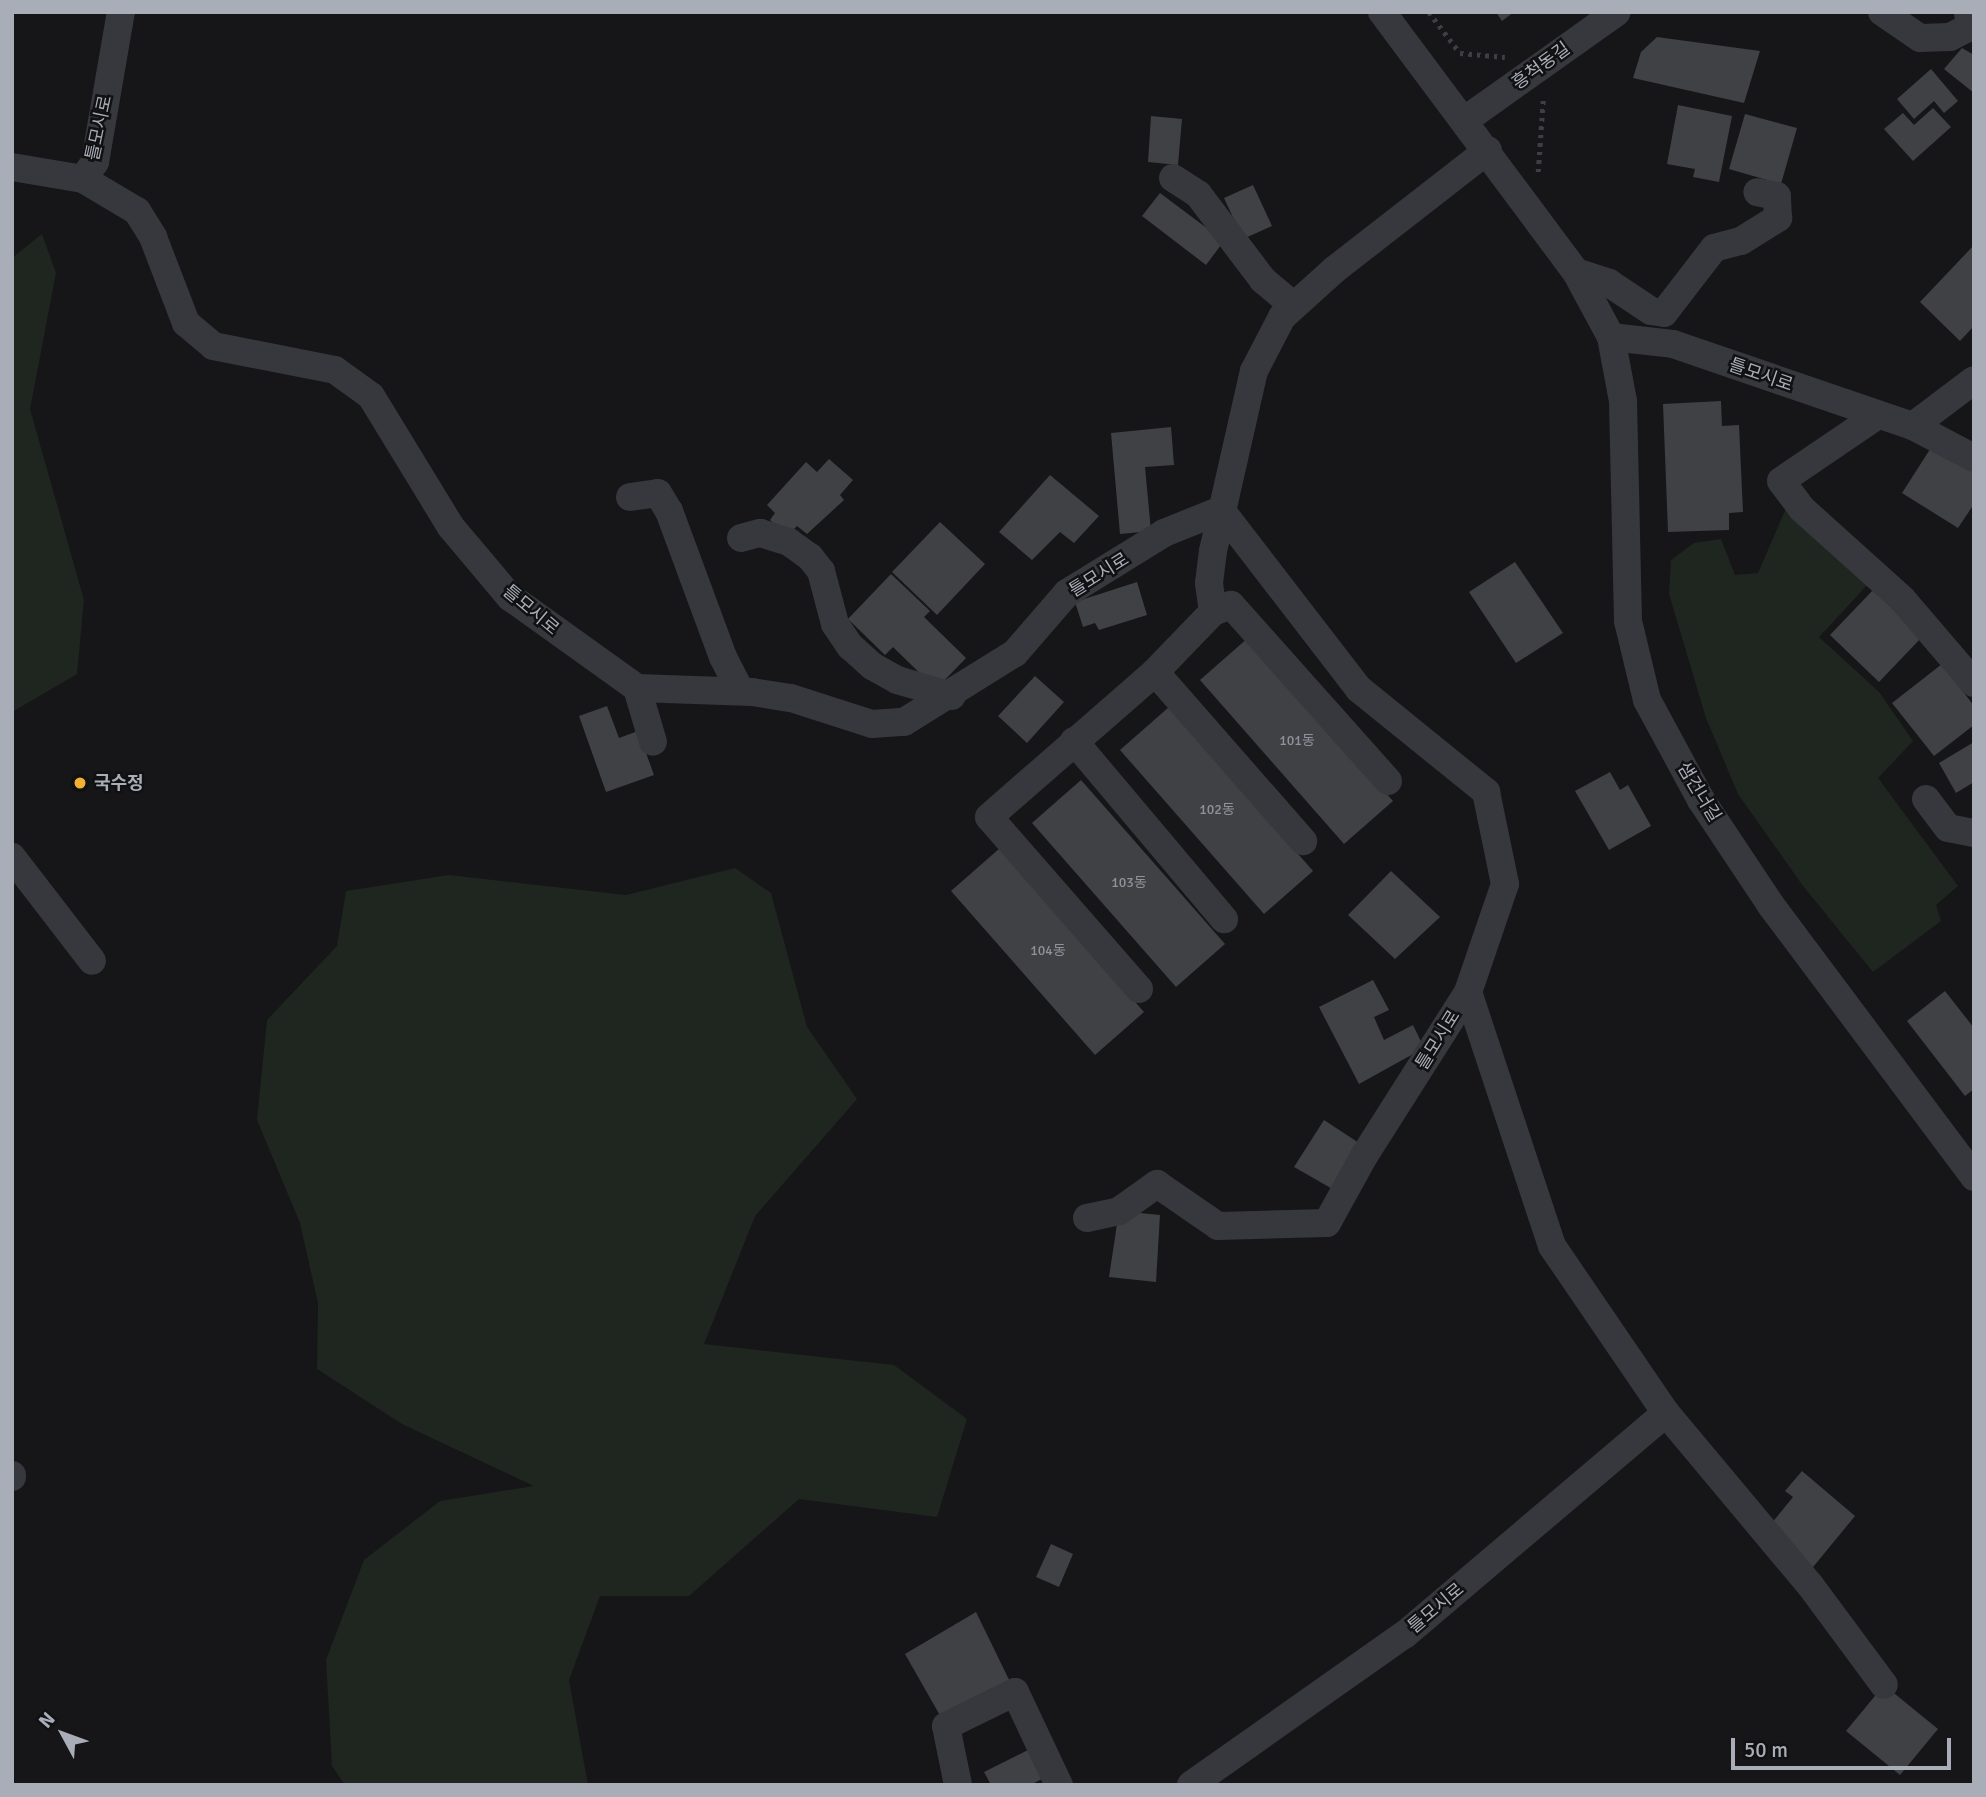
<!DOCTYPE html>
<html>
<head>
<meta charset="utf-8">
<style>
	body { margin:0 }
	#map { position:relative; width:1986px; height:1797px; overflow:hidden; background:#161618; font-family:Signika,"Noto Sans KR",sans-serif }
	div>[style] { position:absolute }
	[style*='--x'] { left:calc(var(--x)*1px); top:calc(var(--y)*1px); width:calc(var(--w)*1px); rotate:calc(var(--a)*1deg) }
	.green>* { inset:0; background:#1e261f }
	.building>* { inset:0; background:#404145 }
	.path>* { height:4.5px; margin-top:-2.25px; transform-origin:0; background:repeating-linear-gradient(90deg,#3d3f44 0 3.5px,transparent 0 8.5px) }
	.minor>* { height:28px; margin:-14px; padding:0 14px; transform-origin:14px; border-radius:14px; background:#37383d }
	.dots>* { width:19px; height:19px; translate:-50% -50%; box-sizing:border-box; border:4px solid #111113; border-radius:50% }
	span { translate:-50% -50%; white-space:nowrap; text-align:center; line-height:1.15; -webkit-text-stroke:5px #111113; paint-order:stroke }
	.number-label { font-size:14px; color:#8e929b }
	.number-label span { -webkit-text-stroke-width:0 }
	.street-label { font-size:18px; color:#a8adb8 }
	.poi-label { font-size:18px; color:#a8adb8; font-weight:700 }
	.left { translate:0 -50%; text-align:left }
	.frame { position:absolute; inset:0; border:14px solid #a8adb8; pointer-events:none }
	.north { position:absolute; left:28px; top:1699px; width:70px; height:70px; -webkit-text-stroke:5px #111113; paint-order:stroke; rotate:311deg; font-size:19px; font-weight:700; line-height:28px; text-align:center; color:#a8adb8 }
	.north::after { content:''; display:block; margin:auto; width:24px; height:32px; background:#a8adb8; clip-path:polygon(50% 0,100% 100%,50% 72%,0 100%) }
	.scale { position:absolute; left:1731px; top:1738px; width:220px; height:32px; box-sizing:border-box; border:4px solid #a8adb8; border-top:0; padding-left:9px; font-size:21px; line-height:24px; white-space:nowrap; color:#a8adb8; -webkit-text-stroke:5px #111113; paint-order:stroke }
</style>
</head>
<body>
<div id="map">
	<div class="green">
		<i style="clip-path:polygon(42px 234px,56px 273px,30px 409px,84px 600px,77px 674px,12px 712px,12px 258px)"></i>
		<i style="clip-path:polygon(1787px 506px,1870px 582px,1819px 637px,1879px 692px,1913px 741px,1878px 778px,1958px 886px,1936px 905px,1941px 921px,1873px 972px,1803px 886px,1738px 794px,1706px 718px,1669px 594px,1671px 560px,1694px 543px,1721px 539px,1735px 575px,1758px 573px)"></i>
		<i style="clip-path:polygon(735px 868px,771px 893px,807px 1027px,857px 1099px,755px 1216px,704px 1344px,894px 1365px,967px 1419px,937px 1517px,799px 1499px,689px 1596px,600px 1596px,569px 1680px,588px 1785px,345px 1785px,332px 1766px,326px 1660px,364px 1560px,440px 1501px,534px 1486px,402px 1424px,317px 1369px,318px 1303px,300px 1223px,257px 1120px,267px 1020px,337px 946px,346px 891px,449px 875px,626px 895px)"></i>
	</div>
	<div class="building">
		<i style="clip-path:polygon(1496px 12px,1514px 12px,1502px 21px)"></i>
		<i style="clip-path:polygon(1657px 37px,1760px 51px,1744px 103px,1633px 78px,1641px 52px)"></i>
		<i style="clip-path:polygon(1962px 48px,1974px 55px,1974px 93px,1944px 69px)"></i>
		<i style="clip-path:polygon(1931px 69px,1958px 101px,1944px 113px,1934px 101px,1914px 119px,1897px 99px)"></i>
		<i style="clip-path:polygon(1678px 105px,1732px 116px,1719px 182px,1693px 177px,1695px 169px,1667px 164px)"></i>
		<i style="clip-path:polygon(1933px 108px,1951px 127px,1913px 161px,1884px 129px,1903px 113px,1914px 125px)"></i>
		<i style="clip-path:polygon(1745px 114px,1797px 128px,1781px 184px,1729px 169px)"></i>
		<i style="clip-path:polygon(1151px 116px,1182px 119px,1178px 165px,1148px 162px)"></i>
		<i style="clip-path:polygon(1253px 185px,1272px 226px,1243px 239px,1224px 198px)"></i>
		<i style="clip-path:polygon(1160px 193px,1224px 241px,1206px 265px,1142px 216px)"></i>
		<i style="clip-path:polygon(1974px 245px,1974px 326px,1960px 341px,1920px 302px)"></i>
		<i style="clip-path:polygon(1721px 401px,1722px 426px,1739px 425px,1743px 512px,1729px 513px,1729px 530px,1668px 532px,1663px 404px)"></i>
		<i style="clip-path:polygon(1171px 427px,1174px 465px,1145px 467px,1151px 531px,1120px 534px,1111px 433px)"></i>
		<i style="clip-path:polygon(1934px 443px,1974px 466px,1974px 504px,1958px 528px,1902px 493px)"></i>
		<i style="clip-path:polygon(829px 459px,853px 480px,840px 495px,844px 500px,807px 534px,797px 526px,787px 536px,770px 520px,775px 513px,767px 505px,806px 462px,817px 472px)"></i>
		<i style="clip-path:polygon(1050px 475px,1099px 516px,1074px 543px,1060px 532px,1032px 560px,999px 532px)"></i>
		<i style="clip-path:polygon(940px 522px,985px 564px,937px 615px,892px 572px)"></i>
		<i style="clip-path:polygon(1515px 562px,1563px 633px,1516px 663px,1469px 592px)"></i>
		<i style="clip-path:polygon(891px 574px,930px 611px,924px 617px,966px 658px,936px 689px,893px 647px,885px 655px,848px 619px)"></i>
		<i style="clip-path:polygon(1137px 582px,1147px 615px,1099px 630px,1095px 623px,1083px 627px,1075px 602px)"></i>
		<i style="clip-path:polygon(1873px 590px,1922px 637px,1879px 682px,1830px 635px)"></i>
		<i style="clip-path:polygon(1249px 637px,1393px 801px,1344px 844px,1200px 680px)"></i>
		<i style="clip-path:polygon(1942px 664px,1974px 706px,1974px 725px,1934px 756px,1892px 703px)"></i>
		<i style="clip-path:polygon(1035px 676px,1064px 702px,1027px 743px,998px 716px)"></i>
		<i style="clip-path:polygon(607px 706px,619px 738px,638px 731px,654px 775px,606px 792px,579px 716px)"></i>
		<i style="clip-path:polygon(1169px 707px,1313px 871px,1264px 914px,1120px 750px)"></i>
		<i style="clip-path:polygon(1974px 742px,1974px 782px,1956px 793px,1939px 763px)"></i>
		<i style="clip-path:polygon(1610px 772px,1620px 790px,1628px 785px,1651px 826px,1609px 850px,1575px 791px)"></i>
		<i style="clip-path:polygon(1081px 780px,1225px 944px,1176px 987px,1032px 823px)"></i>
		<i style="clip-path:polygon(1000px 848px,1144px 1012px,1095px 1055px,951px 891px)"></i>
		<i style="clip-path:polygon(1391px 871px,1440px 917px,1395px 959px,1348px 915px)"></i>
		<i style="clip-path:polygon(1373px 980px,1389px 1010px,1374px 1017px,1384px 1040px,1413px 1025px,1424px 1048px,1359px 1084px,1319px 1007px)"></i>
		<i style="clip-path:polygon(1945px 991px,1974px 1028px,1974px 1089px,1965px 1096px,1907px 1021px)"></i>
		<i style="clip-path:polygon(1324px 1120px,1359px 1143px,1343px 1195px,1294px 1167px)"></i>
		<i style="clip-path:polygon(1119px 1211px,1160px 1215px,1156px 1282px,1109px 1277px)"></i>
		<i style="clip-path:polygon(1802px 1471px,1855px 1516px,1809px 1572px,1771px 1524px,1793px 1497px,1785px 1491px)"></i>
		<i style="clip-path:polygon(1051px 1544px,1073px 1554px,1059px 1587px,1036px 1577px)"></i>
		<i style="clip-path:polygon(976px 1612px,1015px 1692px,946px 1726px,905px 1654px)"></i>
		<i style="clip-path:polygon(1884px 1685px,1938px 1729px,1900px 1775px,1846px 1731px)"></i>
		<i style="clip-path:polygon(1028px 1750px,1042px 1779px,1030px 1785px,991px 1785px,984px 1772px)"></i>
	</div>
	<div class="path">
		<i style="--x:1429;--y:12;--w:51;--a:52.9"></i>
		<i style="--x:1460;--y:53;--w:45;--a:5.1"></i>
		<i style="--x:1538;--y:172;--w:72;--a:-86"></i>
	</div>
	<div class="minor">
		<i style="--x:1382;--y:12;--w:324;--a:53.3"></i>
		<i style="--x:1576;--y:272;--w:74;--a:61.7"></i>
		<i style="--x:1611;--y:337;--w:65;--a:79.4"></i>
		<i style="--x:1623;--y:401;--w:220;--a:88.7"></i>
		<i style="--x:1628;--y:621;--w:81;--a:76.5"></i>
		<i style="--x:1647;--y:700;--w:114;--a:61.6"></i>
		<i style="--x:1701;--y:800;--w:125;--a:56.4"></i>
		<i style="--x:1770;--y:904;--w:341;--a:53.2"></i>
		<i style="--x:1882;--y:12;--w:46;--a:34.4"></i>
		<i style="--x:1920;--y:38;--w:30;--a:-2"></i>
		<i style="--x:1950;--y:37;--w:22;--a:-27"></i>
		<i style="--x:1970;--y:27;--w:15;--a:-98"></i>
		<i style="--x:1465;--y:120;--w:186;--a:-35.4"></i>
		<i style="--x:12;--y:167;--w:72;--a:9.6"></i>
		<i style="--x:83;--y:179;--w:63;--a:30.7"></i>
		<i style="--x:137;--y:211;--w:31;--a:58"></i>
		<i style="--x:153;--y:237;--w:92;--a:69"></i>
		<i style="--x:186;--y:323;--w:35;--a:40"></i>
		<i style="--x:213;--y:346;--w:124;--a:11.1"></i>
		<i style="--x:335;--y:370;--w:44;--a:35.8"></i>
		<i style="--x:371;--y:396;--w:153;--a:58.6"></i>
		<i style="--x:451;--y:527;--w:92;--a:49.9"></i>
		<i style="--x:510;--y:597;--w:156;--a:35.6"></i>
		<i style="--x:637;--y:688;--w:115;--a:2"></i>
		<i style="--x:752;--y:692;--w:39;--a:9"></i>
		<i style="--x:791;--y:698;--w:85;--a:17.8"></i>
		<i style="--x:872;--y:724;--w:32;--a:-4"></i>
		<i style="--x:904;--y:722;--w:131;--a:-31.9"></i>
		<i style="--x:1015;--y:653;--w:79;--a:-49.1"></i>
		<i style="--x:1067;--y:593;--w:114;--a:-31.7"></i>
		<i style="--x:1164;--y:533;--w:61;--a:-22"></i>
		<i style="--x:1221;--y:510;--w:226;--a:52.4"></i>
		<i style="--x:1359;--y:689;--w:164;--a:39"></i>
		<i style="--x:1486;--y:792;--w:94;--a:78.3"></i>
		<i style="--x:1505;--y:884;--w:114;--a:108.9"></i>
		<i style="--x:1468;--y:992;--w:268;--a:71.7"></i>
		<i style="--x:1552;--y:1246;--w:202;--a:55.7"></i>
		<i style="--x:1666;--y:1413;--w:342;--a:139.7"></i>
		<i style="--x:1405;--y:1634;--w:262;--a:144.8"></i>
		<i style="--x:1173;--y:178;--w:30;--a:33"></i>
		<i style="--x:1198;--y:194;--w:108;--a:52.9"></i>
		<i style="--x:1263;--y:280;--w:40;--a:40"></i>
		<i style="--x:83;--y:179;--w:21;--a:-55"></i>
		<i style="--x:95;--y:162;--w:152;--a:-80.2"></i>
		<i style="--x:1576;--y:272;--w:35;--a:18"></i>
		<i style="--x:1609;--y:283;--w:50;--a:33.7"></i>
		<i style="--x:1651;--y:311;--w:13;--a:9"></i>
		<i style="--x:1664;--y:313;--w:82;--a:-52.4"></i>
		<i style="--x:1714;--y:248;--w:28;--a:-15"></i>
		<i style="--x:1741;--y:241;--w:44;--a:-31.9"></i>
		<i style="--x:1778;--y:218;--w:22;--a:-93"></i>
		<i style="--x:1777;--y:196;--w:20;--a:-169"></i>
		<i style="--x:1611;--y:337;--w:62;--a:6.4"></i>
		<i style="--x:1673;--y:344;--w:254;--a:18.9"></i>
		<i style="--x:1913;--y:426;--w:69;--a:27.7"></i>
		<i style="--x:1878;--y:415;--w:117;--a:145.8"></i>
		<i style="--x:1781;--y:481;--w:34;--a:53"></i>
		<i style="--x:1801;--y:508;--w:137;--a:42"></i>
		<i style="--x:1903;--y:600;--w:109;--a:49.5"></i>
		<i style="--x:1913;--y:426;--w:76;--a:-37"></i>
		<i style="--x:630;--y:497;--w:28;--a:-8"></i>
		<i style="--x:658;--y:493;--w:21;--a:59"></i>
		<i style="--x:669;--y:511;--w:156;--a:69.7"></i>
		<i style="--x:723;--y:657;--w:38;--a:63"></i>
		<i style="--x:741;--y:538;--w:20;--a:-15"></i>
		<i style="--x:760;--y:533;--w:30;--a:17"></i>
		<i style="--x:789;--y:542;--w:26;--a:36"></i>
		<i style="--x:810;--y:557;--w:18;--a:52"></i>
		<i style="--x:821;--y:571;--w:55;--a:75.2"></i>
		<i style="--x:835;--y:624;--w:27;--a:56"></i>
		<i style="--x:850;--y:646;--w:30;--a:42"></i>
		<i style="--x:872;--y:666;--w:29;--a:29"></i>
		<i style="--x:897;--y:680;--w:57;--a:16.2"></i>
		<i style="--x:1155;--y:672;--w:225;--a:48.8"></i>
		<i style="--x:637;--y:688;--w:56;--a:73.5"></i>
		<i style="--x:1074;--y:741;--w:233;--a:49.9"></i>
		<i style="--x:1388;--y:781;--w:236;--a:-131.7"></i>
		<i style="--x:1231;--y:605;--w:19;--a:159"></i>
		<i style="--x:1213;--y:612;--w:29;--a:-98"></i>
		<i style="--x:1209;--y:583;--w:32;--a:-83"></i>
		<i style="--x:1213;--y:551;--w:185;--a:-77.2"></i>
		<i style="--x:1254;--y:371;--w:61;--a:-62.6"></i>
		<i style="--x:1282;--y:317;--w:70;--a:-42.1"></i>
		<i style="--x:1334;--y:270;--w:195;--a:-37.9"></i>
		<i style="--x:1926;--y:799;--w:36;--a:53"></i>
		<i style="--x:1948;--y:828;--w:26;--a:11"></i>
		<i style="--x:12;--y:857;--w:131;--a:52.4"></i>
		<i style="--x:1139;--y:989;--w:228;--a:-131.1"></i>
		<i style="--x:989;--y:817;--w:220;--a:-41.1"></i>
		<i style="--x:1155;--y:672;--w:83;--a:-46"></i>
		<i style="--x:1087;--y:1218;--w:33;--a:-12"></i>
		<i style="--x:1119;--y:1211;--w:47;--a:-35.4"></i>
		<i style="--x:1157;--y:1184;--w:74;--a:34.5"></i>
		<i style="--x:1218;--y:1226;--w:109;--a:-1.6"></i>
		<i style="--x:1327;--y:1223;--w:77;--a:-61.1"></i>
		<i style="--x:1364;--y:1156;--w:194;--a:-57.6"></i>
		<i style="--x:1666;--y:1413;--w:224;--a:50.1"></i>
		<i style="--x:1810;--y:1585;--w:124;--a:53.5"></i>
		<i style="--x:12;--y:1475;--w:2;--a:90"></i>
		<i style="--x:958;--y:1785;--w:60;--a:-101.5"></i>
		<i style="--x:946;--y:1726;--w:77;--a:-26.2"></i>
		<i style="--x:1015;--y:1692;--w:103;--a:64.7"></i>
	</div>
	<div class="dots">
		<i style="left:80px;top:783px;background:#f2b134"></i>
	</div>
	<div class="number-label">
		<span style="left:1297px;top:741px">101동</span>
		<span style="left:1217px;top:810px">102동</span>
		<span style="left:1129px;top:883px">103동</span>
		<span style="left:1048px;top:951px">104동</span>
	</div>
	<div class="street-label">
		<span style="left:1541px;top:66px;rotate:-36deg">흥척동길</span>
		<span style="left:99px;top:128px;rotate:-78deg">틀모시로</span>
		<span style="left:1761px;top:375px;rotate:19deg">틀모시로</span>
		<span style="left:1099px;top:575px;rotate:-32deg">틀모시로</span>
		<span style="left:531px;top:610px;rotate:40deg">틀모시로</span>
		<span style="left:1699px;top:792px;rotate:59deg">샘건너길</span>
		<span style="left:1438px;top:1040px;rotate:-58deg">틀모시로</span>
		<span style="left:1436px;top:1608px;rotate:-40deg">틀모시로</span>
	</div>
	<div class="poi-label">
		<span class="left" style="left:94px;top:783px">국수정</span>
	</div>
	<div class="frame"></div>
	<div class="north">N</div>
	<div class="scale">50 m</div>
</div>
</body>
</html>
